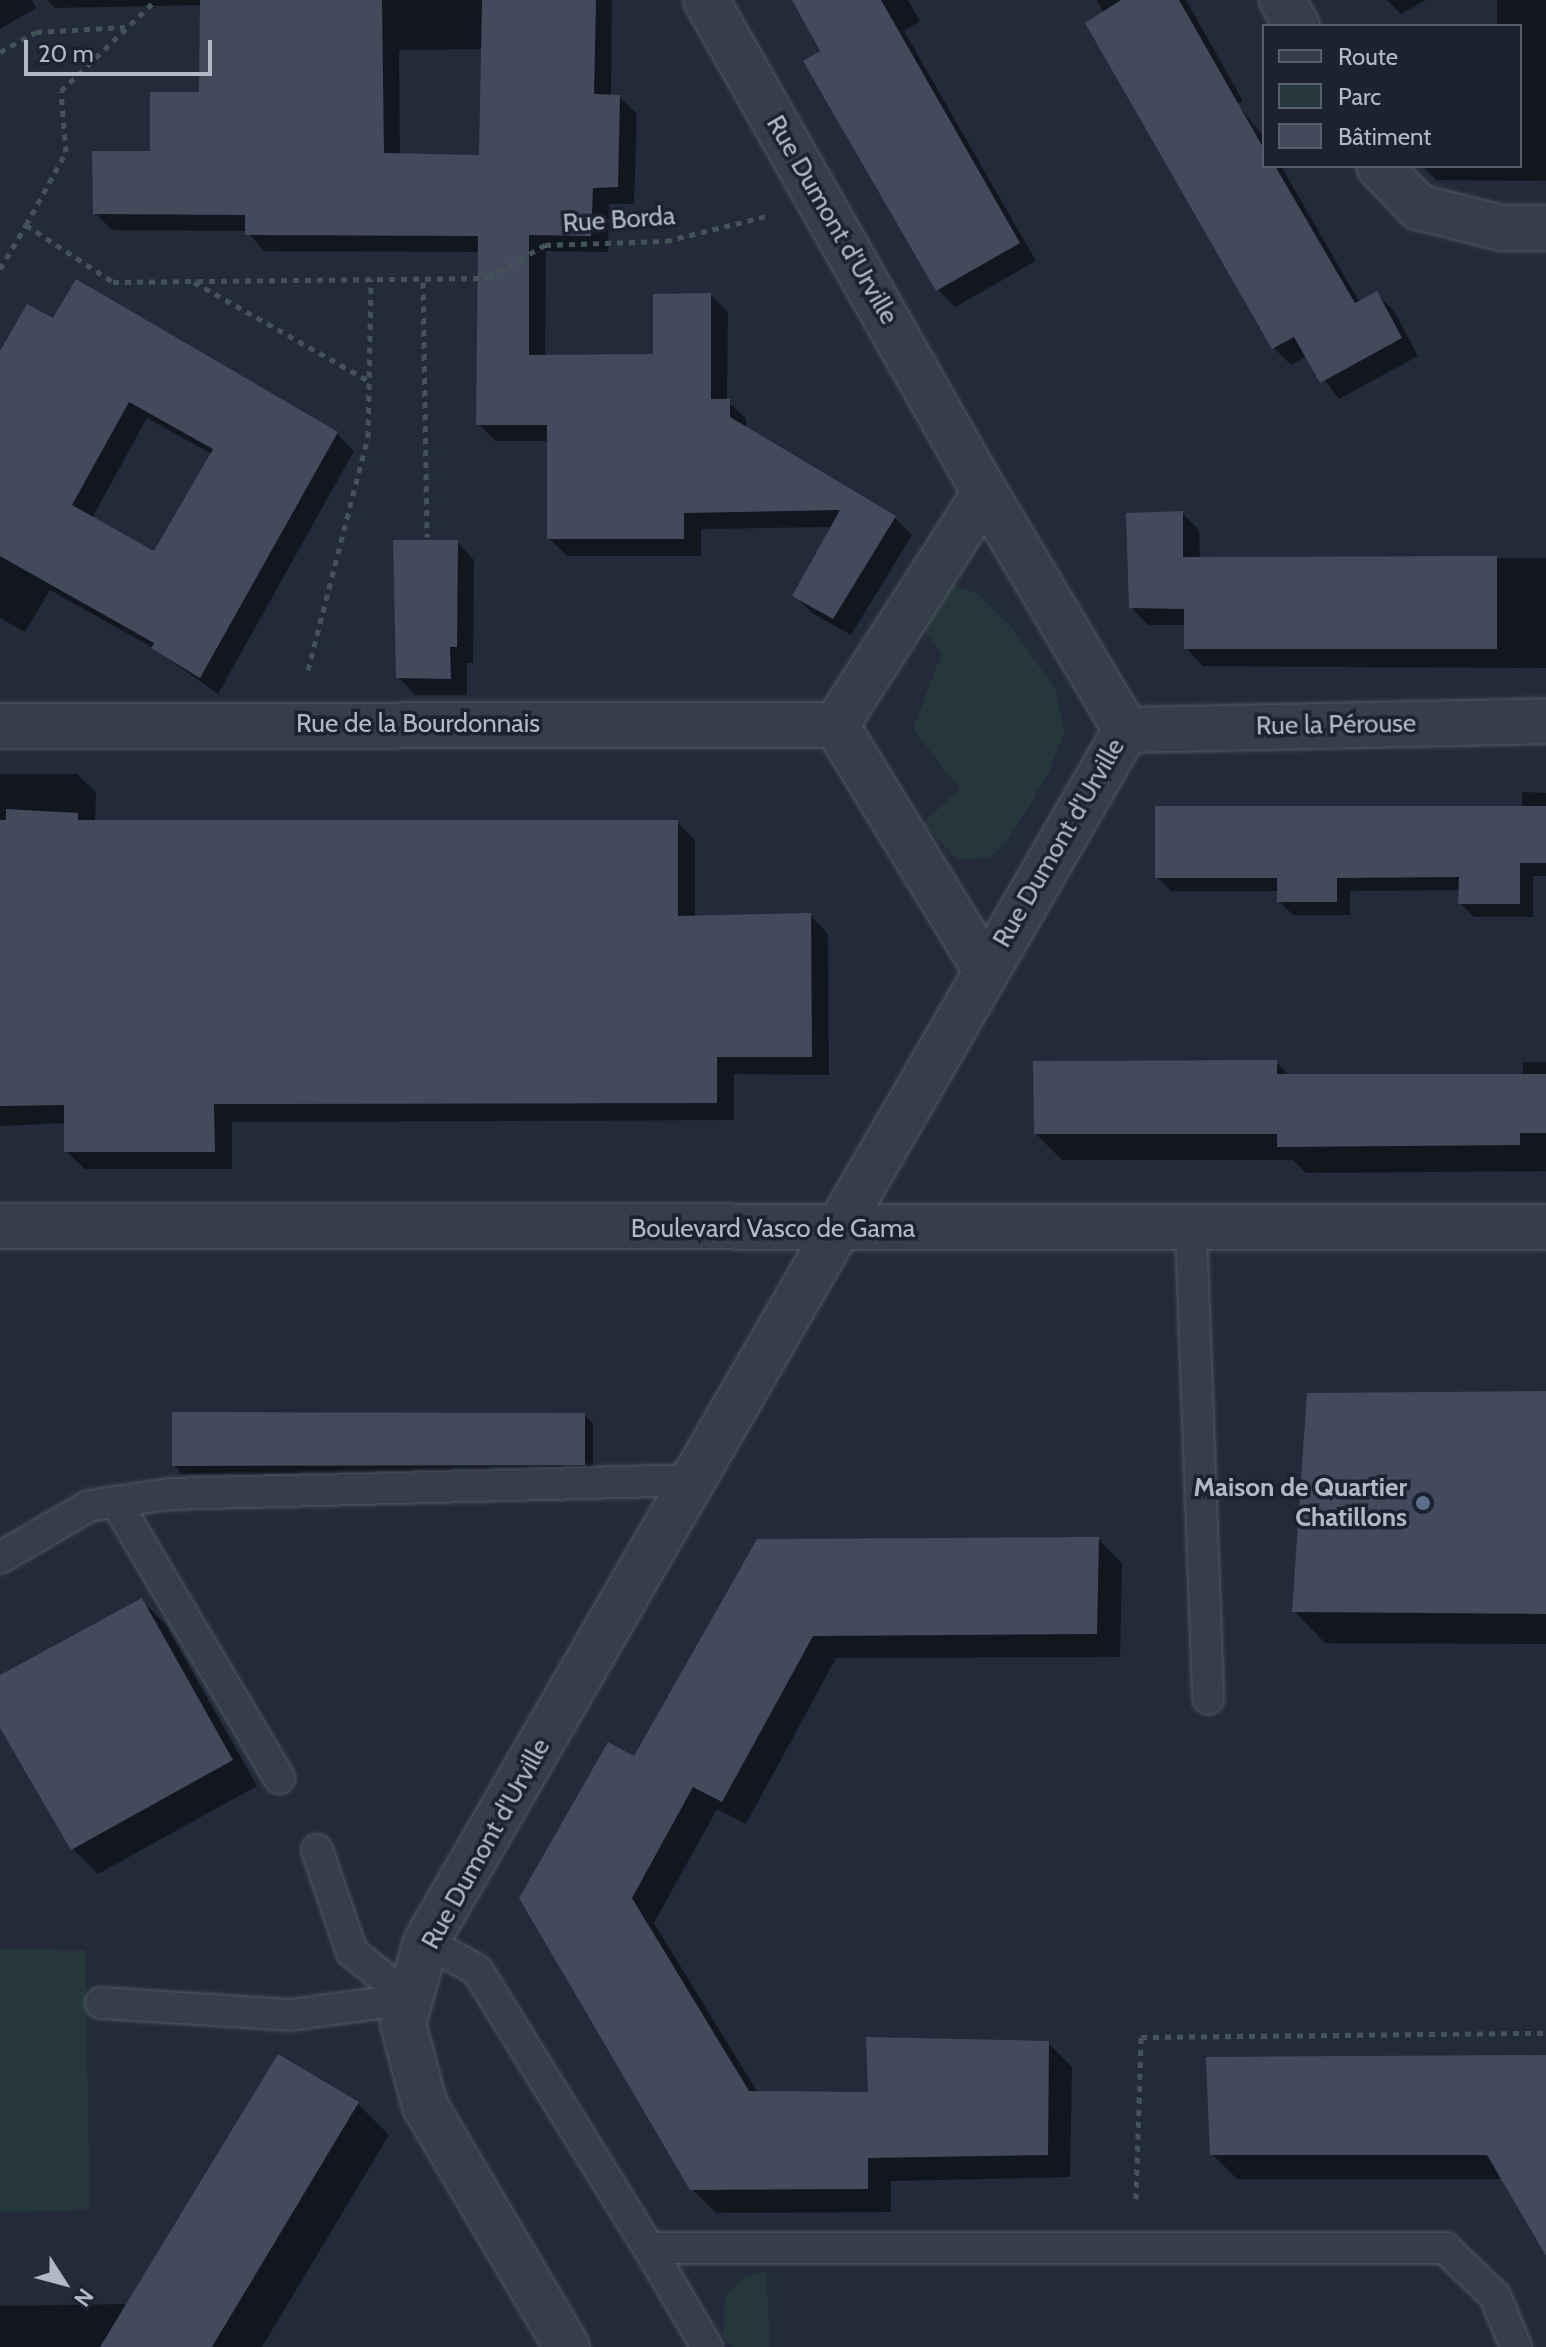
<!DOCTYPE html>
<html>
<head>
<meta charset="utf-8">
<style>
	body { margin:0 }
	#map { position:relative; width:1546px; height:2347px; overflow:hidden; background:#232b3a; font-family:Cabin,sans-serif }
	div>[style] { position:absolute }
	[style*='--x'] { left:calc(var(--x)*1px); top:calc(var(--y)*1px); width:calc(var(--w)*1px); rotate:calc(var(--a)*1deg) }
	.green>* { inset:0; background:#25373b }
	.shadow>* { inset:0; background:#0007 }
	.building>* { inset:0; background:#424a5c }
	.path>* { height:5px; margin-top:-2.5px; transform-origin:0; background:repeating-linear-gradient(90deg,#425458 0 6px,transparent 0 12px) }
	.roads { filter:drop-shadow(0 0 2px #525865) drop-shadow(0 0 2px #525865) }
	.service>* { height:30px; margin:-15px; padding:0 15px; transform-origin:15px; border-radius:15px; background:#363d4b }
	.minor>* { height:44px; margin:-22px; padding:0 22px; transform-origin:22px; border-radius:22px; background:#363d4b }
	.dots>* { width:22px; height:22px; translate:-50% -50%; box-sizing:border-box; border:4px solid #1c222f; border-radius:50% }
	span { translate:-50% -50%; white-space:nowrap; text-align:center; line-height:1.15; -webkit-text-stroke:7px #1c222f; paint-order:stroke }
	.street-label { font-size:26px; color:#b2b8c6 }
	.poi-label { font-size:26px; color:#b2b8c6; font-weight:700 }
	.right { translate:-100% -50%; text-align:right }
	.legend { position:absolute; left:1262px; top:24px; width:260px; height:144px; box-sizing:border-box; background:#1c222f; border:2px solid #585e6b; margin:0; padding:10px 14px; list-style:none; font-size:24px; color:#b2b8c6 }
	.legend li { display:flex; align-items:center; gap:16px; height:40px }
	.legend b { width:40px; border:2px solid #585e6b }
	.north { position:absolute; left:24px; top:2243px; width:80px; height:80px; -webkit-text-stroke:6px #1c222f; paint-order:stroke; rotate:126deg; font-size:22px; font-weight:700; line-height:32px; text-align:center; color:#b2b8c6 }
	.north::after { content:''; display:block; margin:auto; width:28px; height:36px; background:#b2b8c6; clip-path:polygon(50% 0,100% 100%,50% 72%,0 100%) }
	.scale { position:absolute; left:24px; top:40px; width:188px; height:36px; box-sizing:border-box; border:4px solid #b2b8c6; border-top:0; padding-left:10px; font-size:24px; line-height:28px; white-space:nowrap; color:#b2b8c6; -webkit-text-stroke:6px #1c222f; paint-order:stroke }
</style>
</head>
<body>
<div id="map">
	<div class="green">
		<i style="clip-path:polygon(944px 582px,979px 595px,1014px 630px,1056px 691px,1064px 733px,1048px 774px,1007px 842px,990px 858px,957px 859px,923px 823px,960px 789px,913px 729px,942px 653px,919px 625px)"></i>
		<i style="clip-path:polygon(0 1949px,85px 1950px,90px 2210px,0 2212px)"></i>
		<i style="clip-path:polygon(766px 2271px,770px 2347px,732px 2347px,723px 2336px,725px 2297px,745px 2276px)"></i>
	</div>
	<div class="shadow">
		<i style="clip-path:polygon(0 0,32px 0,36px 8px,0 29px)"></i>
		<i style="clip-path:polygon(evenodd,47px 0,612px 0,611px 96px,619px 97px,637px 114px,634px 204px,609px 204px,608px 252px,546px 251px,545px 357px,655px 356px,711px 295px,728px 312px,727px 401px,746px 418px,746px 429px,895px 518px,912px 535px,851px 635px,812px 613px,795px 596px,833px 527px,701px 529px,701px 556px,567px 556px,549px 538px,549px 441px,496px 441px,478px 424px,480px 252px,264px 251px,247px 231px,112px 230px,95px 213px,201px 94px,202px 5px,55px 8px,47px 0,483px 49px,481px 157px,400px 156px,399px 50px,483px 49px)"></i>
		<i style="clip-path:polygon(794px 0,908px 0,920px 21px,904px 31px,1036px 261px,955px 307px,938px 290px)"></i>
		<i style="clip-path:polygon(1097px 0,1186px 0,1243px 101px,1237px 104px,1264px 137px,1264px 166px,1281px 166px,1360px 303px,1377px 294px,1394px 311px,1418px 356px,1339px 399px,1307px 356px,1291px 365px,1274px 348px)"></i>
		<i style="clip-path:polygon(1387px 0,1426px 0,1401px 14px)"></i>
		<i style="clip-path:polygon(1497px 0,1546px 0,1546px 181px,1436px 180px,1422px 166px,1520px 166px,1520px 26px,1497px 26px)"></i>
		<i style="clip-path:polygon(evenodd,54px 321px,337px 434px,354px 451px,218px 694px,155px 649px,50px 590px,25px 632px,0 618px,0 355px,54px 321px,147px 418px,212px 454px,154px 554px,92px 518px,147px 418px)"></i>
		<i style="clip-path:polygon(1182px 513px,1199px 530px,1200px 559px,1546px 558px,1546px 668px,1203px 666px,1186px 648px,1186px 625px,1148px 625px,1131px 607px)"></i>
		<i style="clip-path:polygon(457px 542px,474px 560px,473px 663px,467px 663px,467px 695px,415px 695px,398px 677px)"></i>
		<i style="clip-path:polygon(0 774px,77px 774px,96px 792px,95px 822px,677px 822px,695px 840px,695px 918px,810px 915px,828px 934px,829px 1075px,734px 1074px,734px 1120px,232px 1122px,232px 1169px,85px 1169px,66px 1151px,66px 1123px,0 1126px)"></i>
		<i style="clip-path:polygon(1522px 792px,1546px 793px,1546px 876px,1533px 876px,1533px 917px,1474px 917px,1460px 903px,1460px 890px,1350px 891px,1350px 915px,1293px 915px,1279px 901px,1279px 891px,1171px 891px,1157px 877px,1522px 808px)"></i>
		<i style="clip-path:polygon(1276px 1062px,1290px 1076px,1523px 1076px,1523px 1062px,1546px 1062px,1546px 1171px,1306px 1173px,1293px 1160px,1062px 1160px,1035px 1133px)"></i>
		<i style="clip-path:polygon(1546px 1393px,1546px 1644px,1325px 1643px,1294px 1611px)"></i>
		<i style="clip-path:polygon(585px 1415px,593px 1424px,593px 1473px,182px 1474px,174px 1465px)"></i>
		<i style="clip-path:polygon(1098px 1539px,1122px 1563px,1120px 1657px,836px 1658px,746px 1824px,717px 1809px,654px 1923px,758px 2093px,870px 2095px,1048px 2043px,1072px 2067px,1070px 2177px,891px 2181px,891px 2212px,716px 2213px,692px 2189px,522px 1898px,635px 1759px,759px 1541px)"></i>
		<i style="clip-path:polygon(141px 1600px,166px 1625px,257px 1786px,98px 1874px,73px 1849px,0 1724px,0 1678px)"></i>
		<i style="clip-path:polygon(1546px 2060px,1546px 2253px,1504px 2179px,1237px 2179px,1212px 2154px)"></i>
		<i style="clip-path:polygon(357px 2103px,389px 2135px,262px 2347px,0 2347px,0 2306px,128px 2304px)"></i>
	</div>
	<div class="building">
		<i style="clip-path:polygon(200px 0,382px 0,384px 153px,479px 155px,482px 0,596px 0,594px 94px,620px 95px,618px 187px,593px 188px,591px 236px,529px 235px,529px 355px,653px 354px,653px 294px,711px 293px,711px 399px,730px 399px,730px 417px,896px 516px,833px 619px,792px 596px,840px 510px,684px 513px,684px 539px,547px 539px,547px 425px,476px 425px,478px 236px,245px 235px,245px 215px,93px 214px,92px 151px,150px 151px,150px 92px,199px 92px)"></i>
		<i style="clip-path:polygon(792px 0,881px 0,1020px 243px,936px 291px,803px 61px,820px 51px)"></i>
		<i style="clip-path:polygon(1121px 0,1179px 0,1264px 149px,1264px 166px,1275px 166px,1355px 303px,1377px 291px,1402px 338px,1320px 383px,1294px 337px,1272px 349px,1085px 23px)"></i>
		<i style="clip-path:polygon(evenodd,76px 279px,338px 432px,200px 678px,151px 648px,154px 643px,0 556px,0 351px,27px 304px,53px 318px,76px 279px,129px 402px,213px 449px,154px 551px,72px 505px,129px 402px)"></i>
		<i style="clip-path:polygon(1183px 511px,1183px 557px,1497px 556px,1497px 649px,1184px 649px,1184px 609px,1129px 608px,1126px 513px)"></i>
		<i style="clip-path:polygon(393px 540px,458px 540px,457px 647px,450px 647px,451px 679px,396px 678px)"></i>
		<i style="clip-path:polygon(1155px 806px,1546px 806px,1546px 863px,1520px 863px,1520px 904px,1458px 904px,1459px 877px,1337px 878px,1337px 902px,1277px 902px,1277px 878px,1155px 878px)"></i>
		<i style="clip-path:polygon(6px 809px,78px 813px,78px 820px,678px 820px,678px 916px,811px 913px,812px 1057px,717px 1057px,717px 1103px,214px 1104px,215px 1152px,64px 1152px,64px 1105px,0 1106px,0 820px,6px 820px)"></i>
		<i style="clip-path:polygon(1277px 1060px,1277px 1074px,1546px 1074px,1546px 1133px,1520px 1133px,1520px 1145px,1277px 1147px,1277px 1134px,1034px 1134px,1033px 1061px)"></i>
		<i style="clip-path:polygon(1546px 1391px,1546px 1614px,1292px 1612px,1307px 1393px)"></i>
		<i style="clip-path:polygon(172px 1412px,585px 1413px,585px 1465px,172px 1466px)"></i>
		<i style="clip-path:polygon(1099px 1537px,1097px 1634px,813px 1636px,722px 1802px,693px 1787px,632px 1898px,749px 2091px,868px 2092px,866px 2037px,1049px 2041px,1048px 2155px,868px 2158px,868px 2189px,690px 2190px,519px 1898px,608px 1742px,634px 1756px,757px 1539px)"></i>
		<i style="clip-path:polygon(142px 1598px,233px 1760px,71px 1850px,0 1728px,0 1675px)"></i>
		<i style="clip-path:polygon(278px 2054px,359px 2102px,212px 2347px,100px 2347px)"></i>
		<i style="clip-path:polygon(1546px 2055px,1546px 2256px,1487px 2155px,1210px 2155px,1206px 2057px)"></i>
	</div>
	<div class="path">
		<i style="--x:0;--y:52;--w:41;--a:-29.1"></i>
		<i style="--x:36;--y:32;--w:89;--a:-3.2"></i>
		<i style="--x:26;--y:225;--w:83;--a:-61.3"></i>
		<i style="--x:66;--y:152;--w:61;--a:-94.7"></i>
		<i style="--x:61;--y:91;--w:132;--a:-43.8"></i>
		<i style="--x:0;--y:269;--w:51;--a:-59.4"></i>
		<i style="--x:26;--y:225;--w:104;--a:33.2"></i>
		<i style="--x:113;--y:282;--w:375;--a:-0.6"></i>
		<i style="--x:488;--y:278;--w:66;--a:-30.1"></i>
		<i style="--x:545;--y:245;--w:121;--a:-1.9"></i>
		<i style="--x:666;--y:241;--w:104;--a:-13.9"></i>
		<i style="--x:194;--y:282;--w:203;--a:29.5"></i>
		<i style="--x:423;--y:282;--w:255;--a:89.1"></i>
		<i style="--x:308;--y:670;--w:241;--a:-75.6"></i>
		<i style="--x:368;--y:437;--w:158;--a:-88.9"></i>
		<i style="--x:1136;--y:2199;--w:162;--a:-88.2"></i>
		<i style="--x:1141;--y:2037;--w:405;--a:-0.6"></i>
	</div>
	<div class="roads">
		<div class="service">
			<i style="--x:1191;--y:1229;--w:470;--a:87.9"></i>
			<i style="--x:116;--y:1502;--w:321;--a:59.4"></i>
			<i style="--x:0;--y:1558;--w:103;--a:-30.3"></i>
			<i style="--x:89;--y:1506;--w:81;--a:-8.5"></i>
			<i style="--x:169;--y:1494;--w:526;--a:-1.52"></i>
			<i style="--x:317;--y:1850;--w:108;--a:71.1"></i>
			<i style="--x:352;--y:1952;--w:75;--a:39"></i>
			<i style="--x:426;--y:1942;--w:58;--a:28.8"></i>
			<i style="--x:477;--y:1970;--w:327;--a:58.3"></i>
			<i style="--x:649;--y:2248;--w:796;--a:0"></i>
			<i style="--x:1445;--y:2248;--w:69;--a:43.8"></i>
			<i style="--x:1495;--y:2296;--w:55;--a:67.6"></i>
			<i style="--x:101;--y:2003;--w:189;--a:3.6"></i>
			<i style="--x:290;--y:2015;--w:121;--a:-7.6"></i>
			<i style="--x:649;--y:2248;--w:115;--a:59.6"></i>
		</div>
		<div class="minor">
			<i style="--x:1282;--y:0;--w:30;--a:60"></i>
			<i style="--x:1379;--y:166;--w:57;--a:46.4"></i>
			<i style="--x:1418;--y:207;--w:87;--a:14"></i>
			<i style="--x:1502;--y:228;--w:44;--a:0"></i>
			<i style="--x:836;--y:725;--w:276;--a:-57.3"></i>
			<i style="--x:0;--y:726;--w:836;--a:-0.07"></i>
			<i style="--x:836;--y:725;--w:286;--a:58.6"></i>
			<i style="--x:1126;--y:730;--w:420;--a:-1.2"></i>
			<i style="--x:0;--y:1226;--w:1546;--a:0.04"></i>
			<i style="--x:567;--y:2347;--w:280;--a:-120.5"></i>
			<i style="--x:425;--y:2106;--w:85;--a:-105"></i>
			<i style="--x:403;--y:2024;--w:85;--a:-74.3"></i>
			<i style="--x:426;--y:1942;--w:1400;--a:-59.99"></i>
			<i style="--x:1126;--y:730;--w:276;--a:-120.7"></i>
			<i style="--x:985;--y:493;--w:566;--a:-119.51"></i>
		</div>
	</div>
	<div class="dots">
		<i style="left:1423px;top:1503px;background:#5c6f8a"></i>
	</div>
	<div class="street-label">
		<span style="left:619px;top:220px;rotate:-4deg">Rue Borda</span>
		<span style="left:832px;top:220px;rotate:60deg">Rue Dumont d'Urville</span>
		<span style="left:418px;top:724px">Rue de la Bourdonnais</span>
		<span style="left:1336px;top:725px;rotate:-1deg">Rue la Pérouse</span>
		<span style="left:1059px;top:843px;rotate:-60deg">Rue Dumont d'Urville</span>
		<span style="left:773px;top:1229px">Boulevard Vasco de Gama</span>
		<span style="left:486px;top:1844px;rotate:-61deg">Rue Dumont d'Urville</span>
	</div>
	<div class="poi-label">
		<span class="right" style="left:1407px;top:1503px">Maison de Quartier<br>Chatillons</span>
	</div>
	<ul class="legend">
	<li><b style="height:10px;background:#363d4b"></b>Route</li>
	<li><b style="height:22px;background:#25373b"></b>Parc</li>
	<li><b style="height:22px;background:#424a5c"></b>Bâtiment</li>
	</ul>
	<div class="north">N</div>
	<div class="scale">20 m</div>
</div>
</body>
</html>
